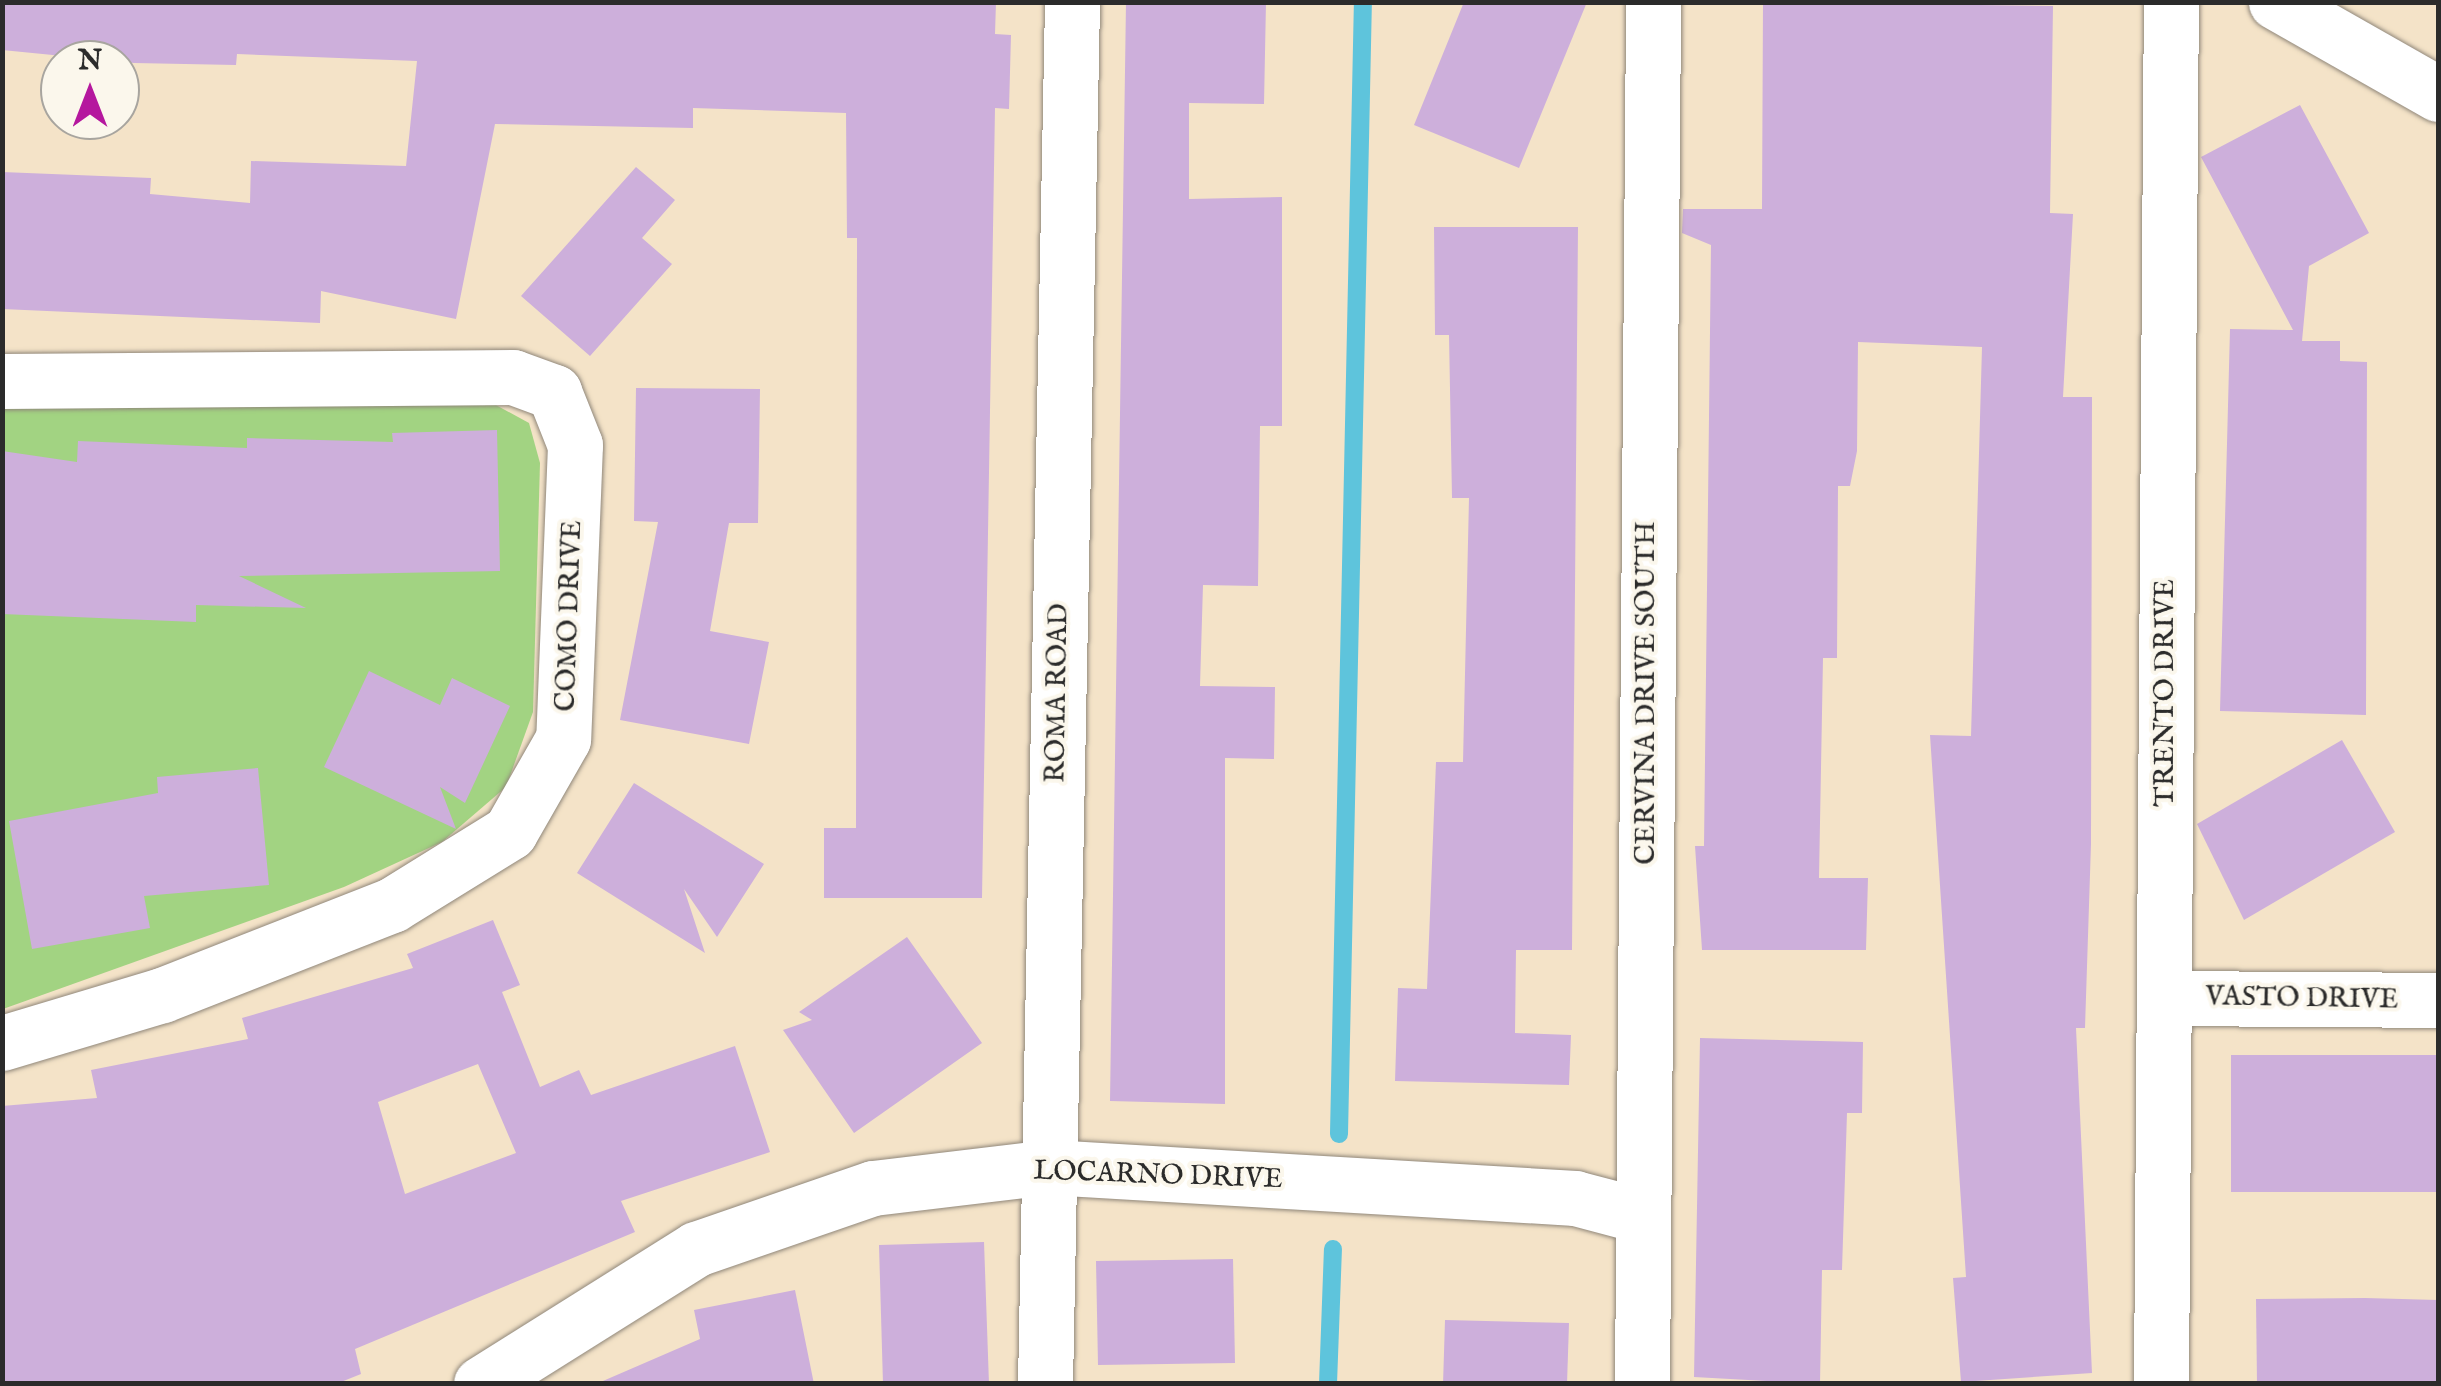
<!DOCTYPE html>
<html>
<head>
<meta charset="utf-8">
<style>
	body { margin:0 }
	#map { position:relative; width:2441px; height:1386px; overflow:hidden; background:#f4e3c8; font-family:"IM FELL English",serif }
	div>[style] { position:absolute }
	[style*='--x'] { left:calc(var(--x)*1px); top:calc(var(--y)*1px); width:calc(var(--w)*1px); rotate:calc(var(--a)*1deg) }
	.green>* { inset:0; background:#a2d382 }
	.stream>* { height:18px; margin:-9px; padding:0 9px; transform-origin:9px; border-radius:9px; background:#5ec4dc }
	.building>* { inset:0; background:#cdafdb }
	.roads { filter:drop-shadow(0 0 2px #90877a) drop-shadow(0 0 2px #90877a) }
	.street>* { height:55px; margin:-27.5px; padding:0 27.5px; transform-origin:27.5px; border-radius:27.5px; background:#fff }
	span { translate:-50% -50%; white-space:nowrap; text-align:center; line-height:1.15; -webkit-text-stroke:8px #fbf7ec; paint-order:stroke }
	.street-label { font-size:28px; color:#2b2b2b }
	.frame { position:absolute; inset:0; border:5px solid #2b2b2b; pointer-events:none }
	.north { position:absolute; left:40px; top:40px; width:100px; height:100px; box-sizing:border-box; background:#fbf7ec; border:2px solid #a8a59f; border-radius:50%; rotate:0deg; font-size:28px; font-weight:700; line-height:40px; text-align:center; color:#2b2b2b }
	.north::after { content:''; display:block; margin:auto; width:35px; height:45px; background:#b5179e; clip-path:polygon(50% 0,100% 100%,50% 72%,0 100%) }
</style>
</head>
<body>
<div id="map">
	<div class="green">
		<i style="clip-path:polygon(494px 404px,529px 423px,540px 463px,533px 712px,506px 787px,442px 842px,344px 887px,3px 1009px,2px 406px)"></i>
	</div>
	<div class="stream">
		<i style="--x:1339;--y:1134;--w:1132;--a:-88.79"></i>
		<i style="--x:1328;--y:1384;--w:135;--a:-87.9"></i>
	</div>
	<div class="building">
		<i style="clip-path:polygon(2px 2px,996px 2px,995px 34px,1011px 35px,1009px 109px,995px 108px,982px 898px,824px 898px,824px 828px,856px 828px,857px 238px,847px 238px,846px 113px,693px 108px,693px 128px,495px 124px,456px 319px,321px 291px,320px 323px,2px 309px,2px 172px,151px 178px,150px 194px,250px 203px,251px 161px,406px 166px,417px 61px,237px 54px,236px 65px,134px 63px,2px 50px)"></i>
		<i style="clip-path:polygon(1126px 2px,1266px 2px,1264px 104px,1189px 103px,1189px 199px,1282px 197px,1282px 426px,1260px 426px,1258px 586px,1203px 585px,1200px 686px,1275px 687px,1274px 759px,1225px 758px,1225px 1104px,1110px 1101px)"></i>
		<i style="clip-path:polygon(1464px 2px,1587px 2px,1519px 168px,1414px 125px)"></i>
		<i style="clip-path:polygon(1763px 2px,2053px 6px,2050px 213px,2073px 214px,2063px 397px,2092px 397px,2091px 844px,2085px 1028px,2076px 1028px,2092px 1373px,1961px 1382px,1953px 1278px,1966px 1277px,1930px 735px,1971px 736px,1982px 347px,1858px 342px,1857px 451px,1850px 486px,1838px 486px,1837px 658px,1823px 658px,1819px 878px,1868px 878px,1866px 950px,1702px 950px,1695px 846px,1704px 846px,1711px 245px,1682px 233px,1683px 209px,1762px 209px)"></i>
		<i style="clip-path:polygon(2300px 105px,2369px 233px,2309px 266px,2302px 341px,2340px 341px,2340px 361px,2367px 362px,2366px 715px,2220px 711px,2230px 329px,2293px 330px,2201px 157px)"></i>
		<i style="clip-path:polygon(636px 167px,675px 200px,642px 238px,672px 264px,590px 356px,521px 296px)"></i>
		<i style="clip-path:polygon(1434px 227px,1578px 227px,1572px 950px,1516px 950px,1515px 1033px,1571px 1035px,1569px 1085px,1395px 1081px,1398px 988px,1427px 989px,1436px 762px,1463px 762px,1469px 498px,1452px 498px,1449px 335px,1435px 335px)"></i>
		<i style="clip-path:polygon(636px 388px,760px 389px,758px 523px,729px 523px,710px 631px,769px 642px,749px 744px,620px 720px,658px 522px,634px 521px)"></i>
		<i style="clip-path:polygon(497px 430px,500px 571px,239px 576px,306px 608px,196px 605px,196px 622px,2px 614px,2px 451px,77px 462px,78px 441px,247px 448px,247px 438px,393px 442px,392px 433px)"></i>
		<i style="clip-path:polygon(369px 671px,440px 705px,452px 678px,510px 706px,465px 803px,440px 787px,456px 829px,324px 767px)"></i>
		<i style="clip-path:polygon(2342px 740px,2395px 832px,2244px 920px,2197px 824px)"></i>
		<i style="clip-path:polygon(258px 768px,269px 885px,144px 896px,150px 928px,32px 949px,9px 821px,158px 793px,157px 777px)"></i>
		<i style="clip-path:polygon(634px 783px,764px 864px,717px 937px,684px 889px,705px 953px,577px 873px)"></i>
		<i style="clip-path:polygon(evenodd,493px 920px,520px 985px,502px 992px,540px 1087px,579px 1070px,591px 1095px,735px 1046px,770px 1152px,621px 1201px,635px 1232px,355px 1349px,361px 1374px,336px 1384px,2px 1384px,2px 1106px,97px 1098px,91px 1070px,248px 1039px,242px 1018px,413px 968px,407px 954px,493px 920px,478px 1064px,516px 1153px,405px 1194px,378px 1102px,478px 1064px)"></i>
		<i style="clip-path:polygon(907px 937px,982px 1043px,854px 1133px,783px 1030px,812px 1020px,799px 1012px)"></i>
		<i style="clip-path:polygon(1700px 1038px,1863px 1042px,1862px 1113px,1847px 1113px,1842px 1270px,1822px 1270px,1820px 1384px,1694px 1377px)"></i>
		<i style="clip-path:polygon(2231px 1055px,2438px 1055px,2438px 1192px,2231px 1192px)"></i>
		<i style="clip-path:polygon(984px 1242px,989px 1384px,883px 1384px,879px 1245px)"></i>
		<i style="clip-path:polygon(1233px 1259px,1235px 1363px,1098px 1365px,1096px 1261px)"></i>
		<i style="clip-path:polygon(795px 1290px,814px 1384px,596px 1384px,700px 1339px,694px 1310px)"></i>
		<i style="clip-path:polygon(2365px 1298px,2438px 1300px,2438px 1384px,2257px 1384px,2256px 1299px)"></i>
		<i style="clip-path:polygon(1445px 1320px,1569px 1323px,1567px 1384px,1443px 1384px)"></i>
	</div>
	<div class="roads">
		<div class="street">
			<i style="--x:2276;--y:2;--w:186;--a:29.6"></i>
			<i style="--x:2;--y:381;--w:511;--a:-0.45"></i>
			<i style="--x:513;--y:377;--w:44;--a:20.1"></i>
			<i style="--x:554;--y:392;--w:57;--a:68.4"></i>
			<i style="--x:575;--y:445;--w:294;--a:92.3"></i>
			<i style="--x:563;--y:739;--w:107;--a:119.7"></i>
			<i style="--x:510;--y:832;--w:139;--a:148.3"></i>
			<i style="--x:392;--y:905;--w:247;--a:158.6"></i>
			<i style="--x:162;--y:995;--w:167;--a:163.3"></i>
			<i style="--x:2165;--y:998;--w:273;--a:0.4"></i>
			<i style="--x:481;--y:1384;--w:254;--a:-32.1"></i>
			<i style="--x:696;--y:1249;--w:187;--a:-19"></i>
			<i style="--x:873;--y:1188;--w:177;--a:-6.8"></i>
			<i style="--x:1049;--y:1167;--w:527;--a:3.37"></i>
			<i style="--x:1575;--y:1198;--w:70;--a:14.8"></i>
			<i style="--x:1045;--y:1384;--w:1382;--a:-88.88"></i>
			<i style="--x:1642;--y:1384;--w:1382;--a:-89.54"></i>
			<i style="--x:2161;--y:1384;--w:1382;--a:-89.59"></i>
		</div>
	</div>
	<div class="street-label">
		<span style="left:570px;top:616px;rotate:-88deg">COMO DRIVE</span>
		<span style="left:1058px;top:693px;rotate:-89deg">ROMA ROAD</span>
		<span style="left:1647px;top:693px;rotate:-90deg">CERVINA DRIVE SOUTH</span>
		<span style="left:2166px;top:693px;rotate:-90deg">TRENTO DRIVE</span>
		<span style="left:2302px;top:999px;rotate:1deg">VASTO DRIVE</span>
		<span style="left:1158px;top:1176px;rotate:2deg">LOCARNO DRIVE</span>
	</div>
	<div class="frame"></div>
	<div class="north">N</div>
</div>
</body>
</html>
